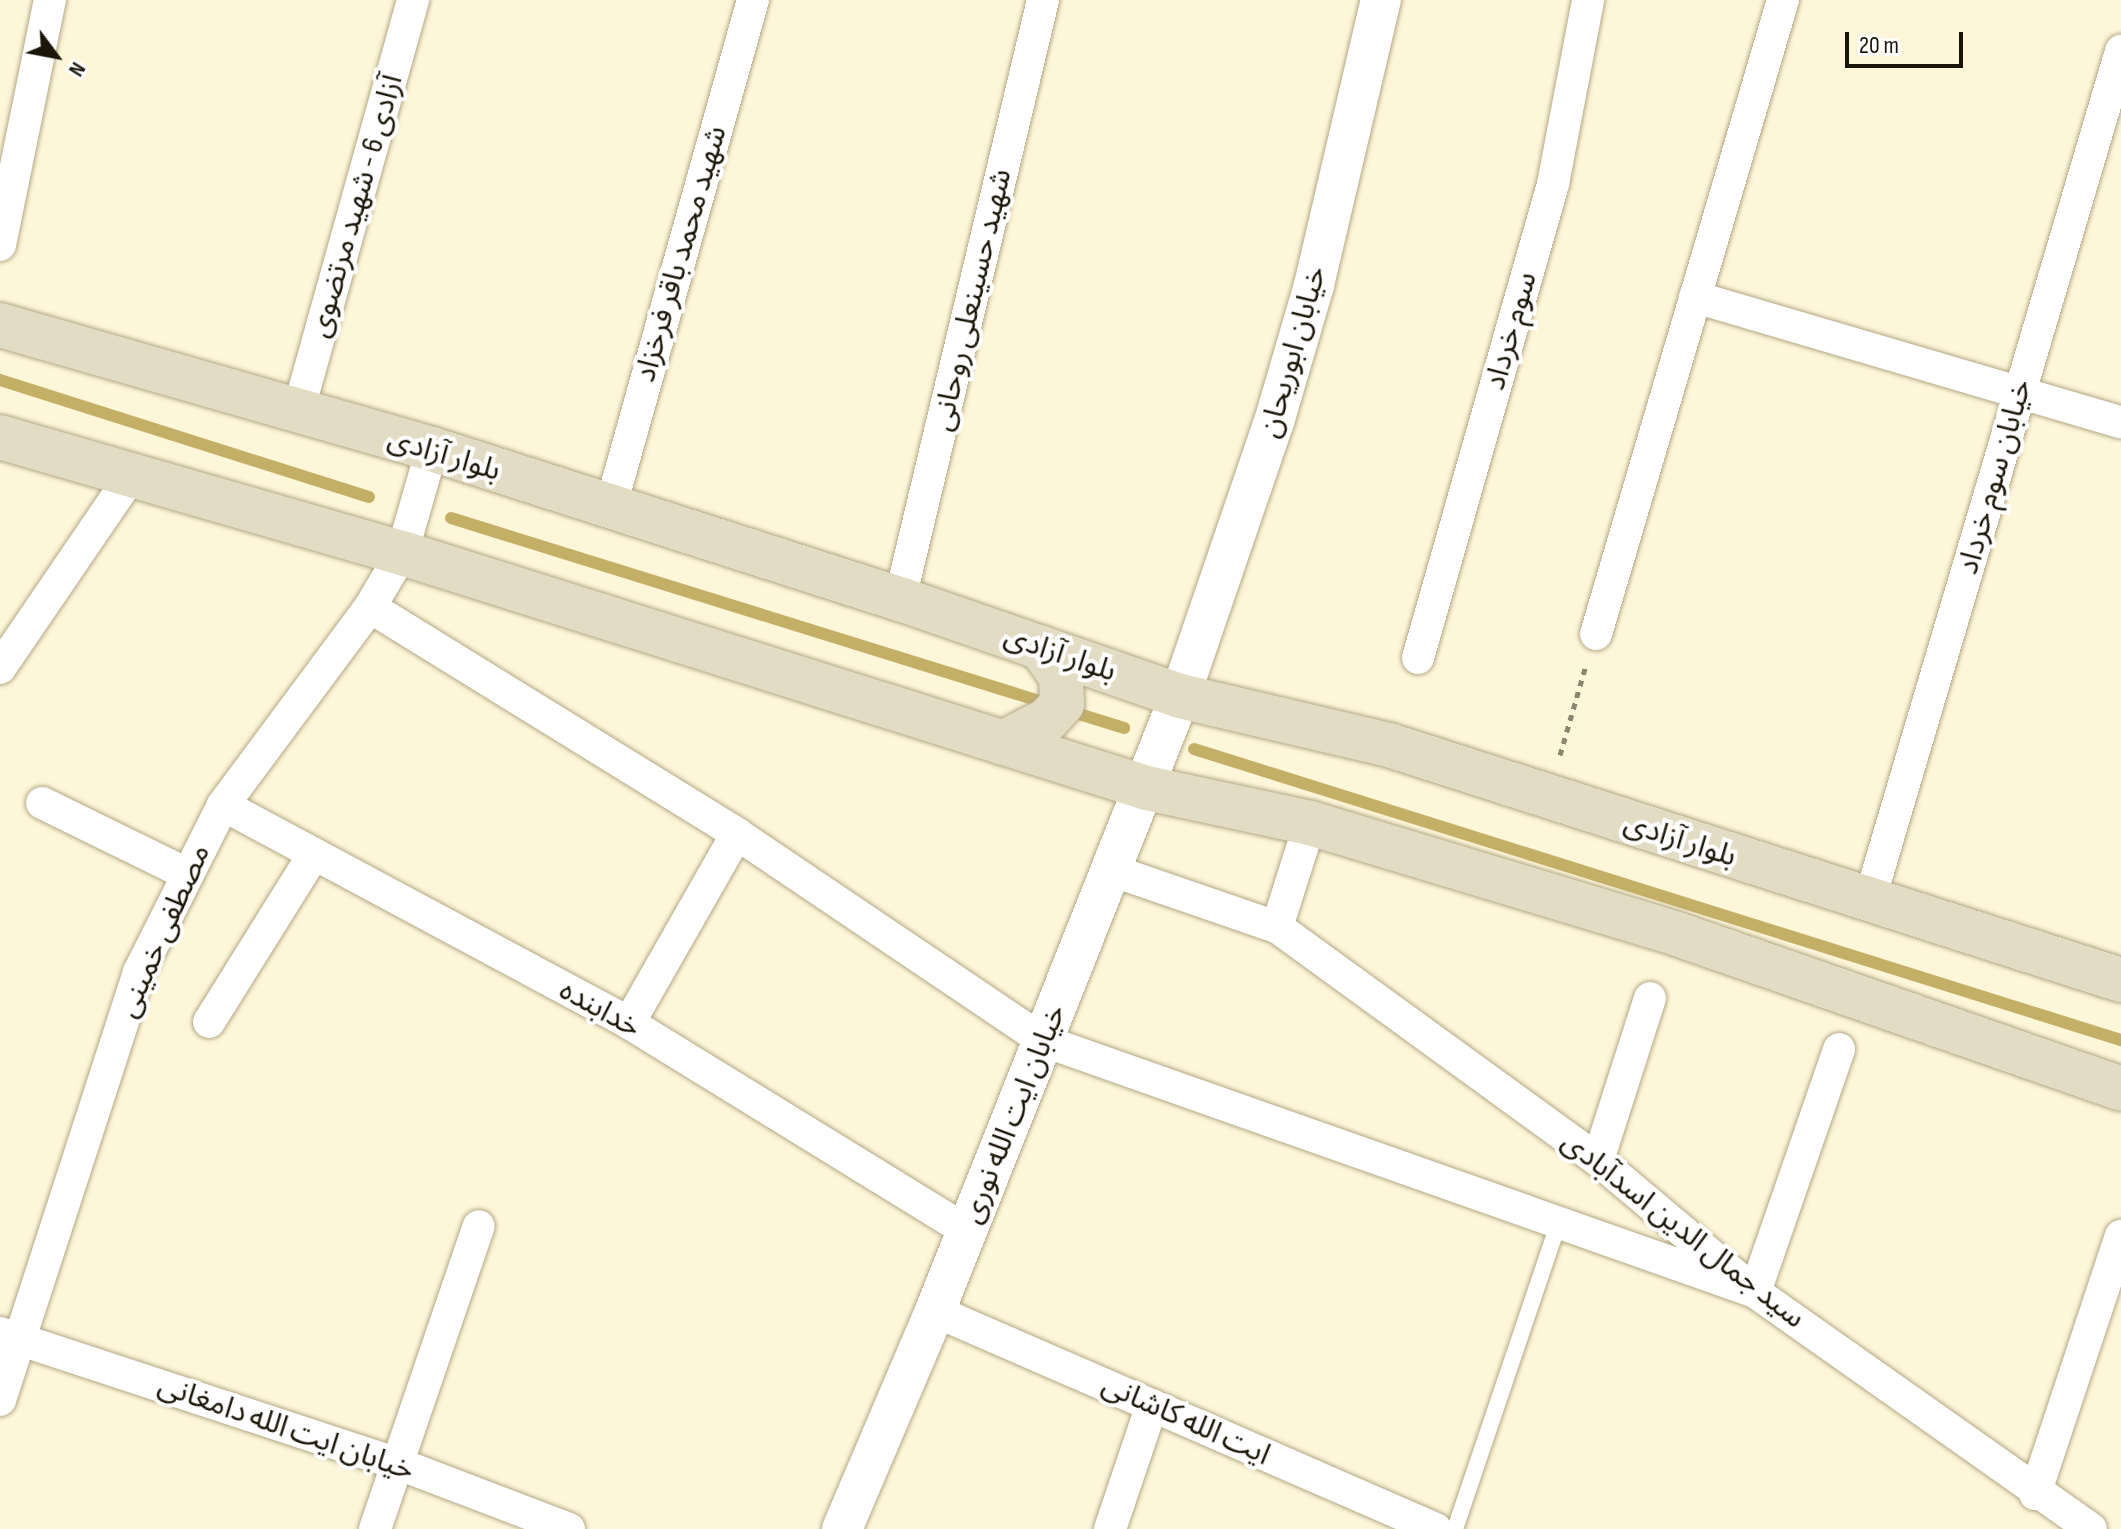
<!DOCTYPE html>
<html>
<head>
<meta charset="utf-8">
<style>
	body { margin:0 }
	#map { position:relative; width:2121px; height:1529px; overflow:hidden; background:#fef6d9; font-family:"Sofia Sans Condensed","Noto Sans Arabic",sans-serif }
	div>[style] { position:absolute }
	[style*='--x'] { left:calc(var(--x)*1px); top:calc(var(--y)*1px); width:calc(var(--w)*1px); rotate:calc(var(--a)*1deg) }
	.stream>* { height:12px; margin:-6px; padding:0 6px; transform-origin:6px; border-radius:6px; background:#c4af66 }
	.path>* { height:5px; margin-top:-2.5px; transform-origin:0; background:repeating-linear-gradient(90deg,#8c8671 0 6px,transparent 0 12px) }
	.roads { filter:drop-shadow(0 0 2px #b2a886) drop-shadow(0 0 2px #b2a886) }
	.service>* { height:16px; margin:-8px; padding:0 8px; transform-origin:8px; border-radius:8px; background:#fff }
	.minor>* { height:32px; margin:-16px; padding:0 16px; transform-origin:16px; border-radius:16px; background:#fff }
	.tertiary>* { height:40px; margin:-20px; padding:0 20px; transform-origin:20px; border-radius:20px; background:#fff }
	.secondary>* { height:44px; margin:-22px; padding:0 22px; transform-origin:22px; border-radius:22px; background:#e3dcc4 }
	span { translate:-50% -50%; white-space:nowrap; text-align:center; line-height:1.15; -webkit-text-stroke:8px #fff; paint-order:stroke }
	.street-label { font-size:30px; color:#191508 }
	.north { position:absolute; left:16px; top:16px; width:80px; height:80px; -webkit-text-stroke:6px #fff; paint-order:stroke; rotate:122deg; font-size:22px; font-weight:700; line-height:32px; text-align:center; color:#191508 }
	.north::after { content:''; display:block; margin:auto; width:28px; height:36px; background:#191508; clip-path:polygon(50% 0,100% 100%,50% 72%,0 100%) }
	.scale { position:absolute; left:1845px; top:32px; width:118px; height:36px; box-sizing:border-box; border:4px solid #191508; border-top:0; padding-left:10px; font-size:24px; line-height:28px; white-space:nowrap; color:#191508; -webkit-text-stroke:6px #fff; paint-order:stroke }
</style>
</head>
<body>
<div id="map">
	<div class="stream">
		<i style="--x:0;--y:380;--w:387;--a:17.6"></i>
		<i style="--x:451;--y:518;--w:626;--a:17.28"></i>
		<i style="--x:1066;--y:710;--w:61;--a:17.2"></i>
		<i style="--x:1194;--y:749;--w:972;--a:17.43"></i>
	</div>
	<div class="path">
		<i style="--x:1560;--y:755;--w:94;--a:-73.9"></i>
	</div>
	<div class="roads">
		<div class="service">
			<i style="--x:1455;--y:1529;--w:322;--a:-71.3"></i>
		</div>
		<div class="minor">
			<i style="--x:0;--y:245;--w:250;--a:-78.5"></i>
			<i style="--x:1695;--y:297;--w:444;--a:16.4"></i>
			<i style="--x:298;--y:412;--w:428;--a:-74.4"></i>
			<i style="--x:610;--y:509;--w:529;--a:-74.31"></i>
			<i style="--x:900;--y:599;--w:616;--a:-76.57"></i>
			<i style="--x:370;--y:607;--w:432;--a:31.7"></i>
			<i style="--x:737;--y:834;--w:370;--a:34"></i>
			<i style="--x:1044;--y:1041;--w:754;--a:19.44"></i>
			<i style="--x:1755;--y:1292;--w:257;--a:-70.9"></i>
			<i style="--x:1596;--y:634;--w:661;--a:-73.57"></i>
			<i style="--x:1418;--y:658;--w:493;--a:-74.1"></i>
			<i style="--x:1553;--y:184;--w:187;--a:-79.2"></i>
			<i style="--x:0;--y:668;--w:236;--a:-55.7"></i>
			<i style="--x:42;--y:803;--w:159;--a:26.1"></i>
			<i style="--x:223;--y:805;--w:461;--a:28.2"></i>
			<i style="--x:629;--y:1023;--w:397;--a:31.6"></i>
			<i style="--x:1111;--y:870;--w:176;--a:19"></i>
			<i style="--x:1277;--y:927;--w:397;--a:36"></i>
			<i style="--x:1598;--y:1160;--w:205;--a:40.1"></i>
			<i style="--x:1755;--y:1292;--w:411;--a:35.2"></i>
			<i style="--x:1869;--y:902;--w:888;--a:-73.5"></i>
			<i style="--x:1277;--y:927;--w:109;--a:-72.4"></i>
			<i style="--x:209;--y:1022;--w:198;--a:-58"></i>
			<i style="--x:629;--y:1023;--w:218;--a:-60.3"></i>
			<i style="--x:1598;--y:1160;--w:170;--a:-72.2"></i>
			<i style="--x:935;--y:1311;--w:546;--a:23.52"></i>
			<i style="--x:0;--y:1333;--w:420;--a:18.2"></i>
			<i style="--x:399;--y:1464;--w:182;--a:20.9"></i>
			<i style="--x:0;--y:1400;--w:450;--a:-72"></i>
			<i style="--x:139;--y:972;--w:187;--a:-63.3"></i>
			<i style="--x:223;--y:805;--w:247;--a:-53.4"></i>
			<i style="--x:370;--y:607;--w:63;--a:-59.3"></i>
			<i style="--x:402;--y:553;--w:108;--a:-73.9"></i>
			<i style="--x:2035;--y:1494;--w:272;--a:-71.6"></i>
			<i style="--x:375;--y:1529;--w:320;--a:-71.1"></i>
			<i style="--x:1110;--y:1529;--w:131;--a:-71.3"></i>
		</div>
		<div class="tertiary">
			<i style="--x:842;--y:1529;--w:237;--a:-66.9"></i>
			<i style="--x:935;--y:1311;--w:662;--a:-68.28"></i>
			<i style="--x:1180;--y:696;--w:290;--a:-71.1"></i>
			<i style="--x:1274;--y:422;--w:143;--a:-73.7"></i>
			<i style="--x:1314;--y:285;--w:293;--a:-76.8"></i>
		</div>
		<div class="secondary">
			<i style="--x:0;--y:325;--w:449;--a:16"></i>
			<i style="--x:432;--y:449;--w:491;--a:17.8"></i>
			<i style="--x:900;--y:599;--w:296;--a:19.1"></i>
			<i style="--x:1180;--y:696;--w:215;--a:13.2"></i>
			<i style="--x:1389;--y:745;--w:769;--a:17.8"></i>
			<i style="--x:0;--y:437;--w:418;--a:16.1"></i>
			<i style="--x:402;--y:553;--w:781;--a:17.51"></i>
			<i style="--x:1147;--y:788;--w:167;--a:12.1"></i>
			<i style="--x:1310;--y:823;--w:383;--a:16.8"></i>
			<i style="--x:1677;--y:934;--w:470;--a:19.2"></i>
			<i style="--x:1003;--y:743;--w:50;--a:-27.6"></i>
			<i style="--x:1047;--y:720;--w:22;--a:-47"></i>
			<i style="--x:1062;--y:704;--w:28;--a:-92"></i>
			<i style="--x:1061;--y:676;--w:36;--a:-126"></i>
		</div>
	</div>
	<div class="street-label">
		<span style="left:356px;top:206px;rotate:-74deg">آزادی 6 - شهید مرتضوی</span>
		<span style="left:681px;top:254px;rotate:-74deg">شهید محمد باقر فرخزاد</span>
		<span style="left:972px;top:300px;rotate:-77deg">شهید حسینعلی روحانی</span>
		<span style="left:1511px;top:331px;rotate:-74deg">سوم خرداد</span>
		<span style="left:1293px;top:352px;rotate:-74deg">خیابان ابوریحان</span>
		<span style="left:444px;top:455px;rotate:17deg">بلوار آزادی</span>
		<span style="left:1995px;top:477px;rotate:-74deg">خیابان سوم خرداد</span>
		<span style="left:1060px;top:654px;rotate:19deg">بلوار آزادی</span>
		<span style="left:1680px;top:840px;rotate:18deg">بلوار آزادی</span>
		<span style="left:164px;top:931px;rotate:-66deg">مصطفی خمینی</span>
		<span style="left:600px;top:1009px;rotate:29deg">خدابنده</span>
		<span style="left:1014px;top:1114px;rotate:-68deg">خیابان ایت الله نوری</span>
		<span style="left:1683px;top:1230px;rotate:38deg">سید جمال الدین اسدآبادی</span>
		<span style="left:1186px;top:1420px;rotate:24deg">ایت الله کاشانی</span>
		<span style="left:286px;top:1428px;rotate:19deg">خیابان ایت الله دامغانی</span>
	</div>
	<div class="north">N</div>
	<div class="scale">20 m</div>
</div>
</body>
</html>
